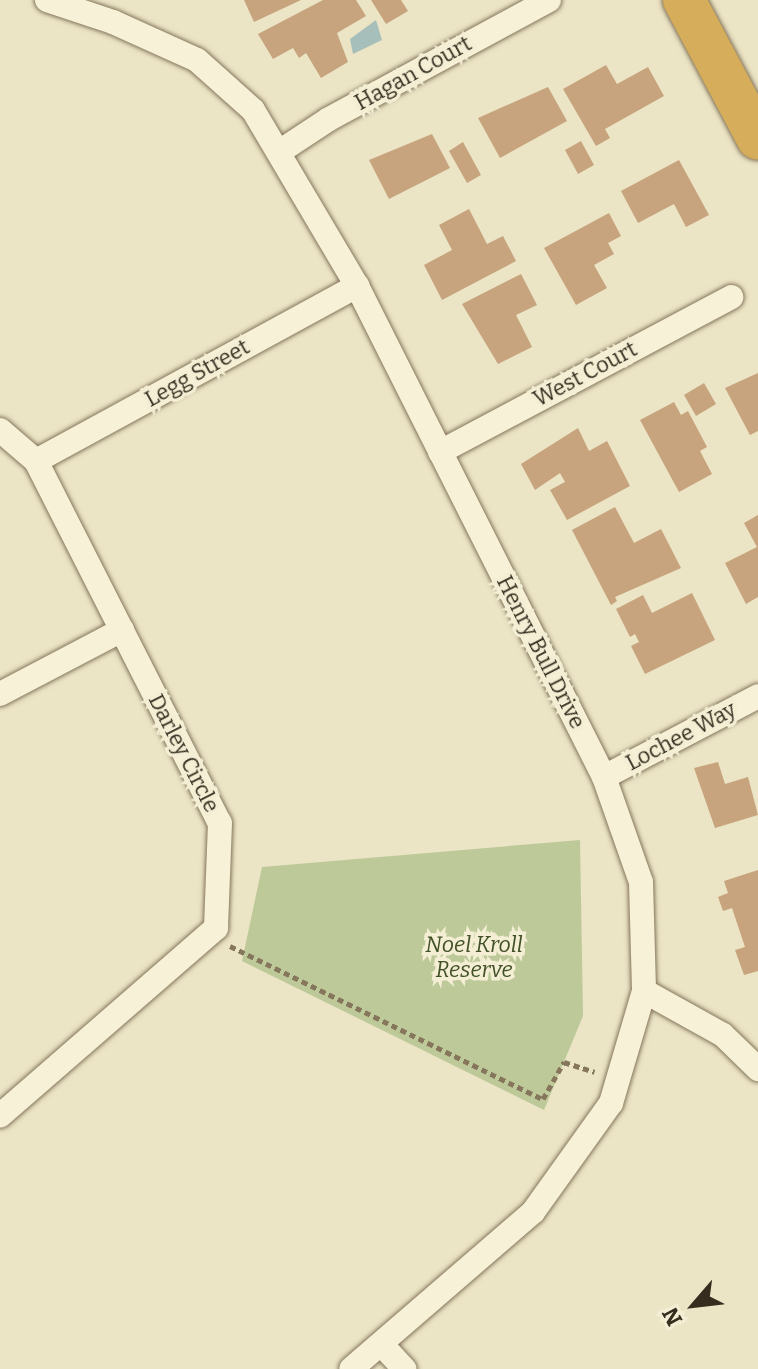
<!DOCTYPE html>
<html>
<head>
<meta charset="utf-8">
<style>
	body { margin:0 }
	#map { position:relative; width:758px; height:1369px; overflow:hidden; background:#ebe4c5; font-family:Bitter,serif }
	div>[style] { position:absolute }
	[style*='--x'] { left:calc(var(--x)*1px); top:calc(var(--y)*1px); width:calc(var(--w)*1px); rotate:calc(var(--a)*1deg) }
	.green>* { inset:0; background:#bec999 }
	.water>* { inset:0; background:#a6bfba }
	.building>* { inset:0; background:#c7a47d }
	.path>* { height:5px; margin-top:-2.5px; transform-origin:0; background:repeating-linear-gradient(90deg,#85765c 0 6px,transparent 0 10px) }
	.roads { filter:drop-shadow(0 0 2px #85765c) drop-shadow(0 0 2px #85765c) }
	.street>* { height:24px; margin:-12px; padding:0 12px; transform-origin:12px; border-radius:12px; background:#f7f1d7 }
	.highway>* { height:42px; margin:-21px; padding:0 21px; transform-origin:21px; border-radius:21px; background:#d5ad5b }
	span { translate:-50% -50%; white-space:nowrap; text-align:center; line-height:1.15; -webkit-text-stroke:7px #f3eed4; paint-order:stroke }
	.street-label { font-size:22px; color:#362d1f }
	.park-label { font-size:22px; color:#425127; font-style:italic }
	.north { position:absolute; left:654px; top:1265px; width:80px; height:80px; -webkit-text-stroke:6px #f3eed4; paint-order:stroke; rotate:242deg; font-size:22px; font-weight:700; line-height:32px; text-align:center; color:#362d1f }
	.north::after { content:''; display:block; margin:auto; width:28px; height:36px; background:#362d1f; clip-path:polygon(50% 0,100% 100%,50% 72%,0 100%) }
</style>
</head>
<body>
<div id="map">
	<div class="green">
		<i style="clip-path:polygon(580px 840px,583px 1016px,544px 1110px,242px 961px,262px 867px)"></i>
	</div>
	<div class="water">
		<i style="clip-path:polygon(376px 20px,382px 40px,353px 54px,350px 39px)"></i>
	</div>
	<div class="building">
		<i style="clip-path:polygon(244px 0,301px 0,254px 22px)"></i>
		<i style="clip-path:polygon(323px 0,356px 0,366px 16px,337px 33px,348px 62px,321px 78px,306px 53px,299px 58px,293px 48px,273px 59px,258px 34px)"></i>
		<i style="clip-path:polygon(371px 0,401px 0,408px 11px,386px 24px)"></i>
		<i style="clip-path:polygon(606px 65px,617px 84px,648px 67px,664px 96px,605px 129px,610px 138px,596px 146px,563px 89px)"></i>
		<i style="clip-path:polygon(548px 87px,567px 121px,500px 158px,478px 118px)"></i>
		<i style="clip-path:polygon(432px 134px,450px 168px,389px 199px,369px 160px)"></i>
		<i style="clip-path:polygon(581px 141px,594px 165px,578px 174px,565px 150px)"></i>
		<i style="clip-path:polygon(463px 142px,481px 175px,467px 183px,449px 151px)"></i>
		<i style="clip-path:polygon(679px 160px,709px 215px,686px 227px,674px 204px,638px 223px,621px 191px)"></i>
		<i style="clip-path:polygon(469px 209px,487px 244px,503px 236px,516px 261px,442px 300px,424px 265px,452px 250px,439px 225px)"></i>
		<i style="clip-path:polygon(609px 213px,621px 236px,608px 243px,614px 254px,594px 265px,607px 288px,576px 305px,544px 248px)"></i>
		<i style="clip-path:polygon(521px 274px,537px 305px,516px 315px,532px 347px,498px 364px,462px 304px)"></i>
		<i style="clip-path:polygon(758px 373px,758px 431px,750px 435px,725px 388px)"></i>
		<i style="clip-path:polygon(704px 383px,716px 404px,696px 416px,684px 395px)"></i>
		<i style="clip-path:polygon(674px 402px,681px 415px,688px 411px,707px 447px,700px 451px,712px 474px,679px 492px,640px 420px)"></i>
		<i style="clip-path:polygon(578px 428px,589px 451px,607px 441px,630px 486px,567px 520px,550px 490px,565px 482px,560px 473px,535px 490px,521px 464px)"></i>
		<i style="clip-path:polygon(615px 507px,634px 543px,661px 529px,681px 568px,615px 597px,617px 601px,611px 605px,572px 530px)"></i>
		<i style="clip-path:polygon(758px 515px,758px 597px,746px 604px,725px 563px,757px 547px,744px 523px)"></i>
		<i style="clip-path:polygon(692px 593px,715px 640px,645px 674px,631px 646px,639px 642px,635px 634px,630px 637px,616px 609px,643px 595px,652px 613px)"></i>
		<i style="clip-path:polygon(718px 762px,725px 784px,748px 777px,758px 815px,715px 828px,694px 768px)"></i>
		<i style="clip-path:polygon(758px 870px,758px 971px,744px 975px,735px 950px,745px 947px,732px 908px,723px 911px,718px 897px,728px 893px,724px 881px)"></i>
	</div>
	<div class="path">
		<i style="--x:230;--y:946;--w:348;--a:26.1"></i>
		<i style="--x:543;--y:1099;--w:43;--a:-60.4"></i>
		<i style="--x:564;--y:1062;--w:32;--a:18"></i>
	</div>
	<div class="roads">
		<div class="street">
			<i style="--x:47;--y:0;--w:70;--a:18.4"></i>
			<i style="--x:113;--y:22;--w:92;--a:24.3"></i>
			<i style="--x:197;--y:60;--w:75;--a:41.8"></i>
			<i style="--x:253;--y:110;--w:204;--a:59.4"></i>
			<i style="--x:357;--y:286;--w:550;--a:63.3"></i>
			<i style="--x:604;--y:777;--w:111;--a:70.6"></i>
			<i style="--x:641;--y:882;--w:109;--a:88.4"></i>
			<i style="--x:644;--y:991;--w:117;--a:106.4"></i>
			<i style="--x:611;--y:1103;--w:134;--a:125.6"></i>
			<i style="--x:533;--y:1212;--w:240;--a:139.2"></i>
			<i style="--x:279;--y:152;--w:60;--a:-33.4"></i>
			<i style="--x:329;--y:119;--w:250;--a:-28.4"></i>
			<i style="--x:0;--y:430;--w:48;--a:40.7"></i>
			<i style="--x:36;--y:461;--w:406;--a:63.1"></i>
			<i style="--x:220;--y:823;--w:105;--a:92.2"></i>
			<i style="--x:216;--y:928;--w:286;--a:139"></i>
			<i style="--x:440;--y:452;--w:330;--a:-28"></i>
			<i style="--x:36;--y:461;--w:366;--a:-28.6"></i>
			<i style="--x:0;--y:694;--w:138;--a:-27.7"></i>
			<i style="--x:604;--y:777;--w:174;--a:-27.7"></i>
			<i style="--x:644;--y:991;--w:90;--a:29.1"></i>
			<i style="--x:723;--y:1035;--w:49;--a:44.2"></i>
			<i style="--x:382;--y:1345;--w:33;--a:47"></i>
		</div>
		<div class="highway">
			<i style="--x:684;--y:0;--w:157;--a:62"></i>
		</div>
	</div>
	<div class="street-label">
		<span style="left:413px;top:73px;rotate:-29deg">Hagan Court</span>
		<span style="left:197px;top:373px;rotate:-29deg">Legg Street</span>
		<span style="left:585px;top:374px;rotate:-28deg">West Court</span>
		<span style="left:541px;top:652px;rotate:63deg">Henry Bull Drive</span>
		<span style="left:681px;top:736px;rotate:-28deg">Lochee Way</span>
		<span style="left:184px;top:753px;rotate:63deg">Darley Circle</span>
	</div>
	<div class="park-label">
		<span style="left:474px;top:957px">Noel Kroll<br>Reserve</span>
	</div>
	<div class="north">N</div>
</div>
</body>
</html>
